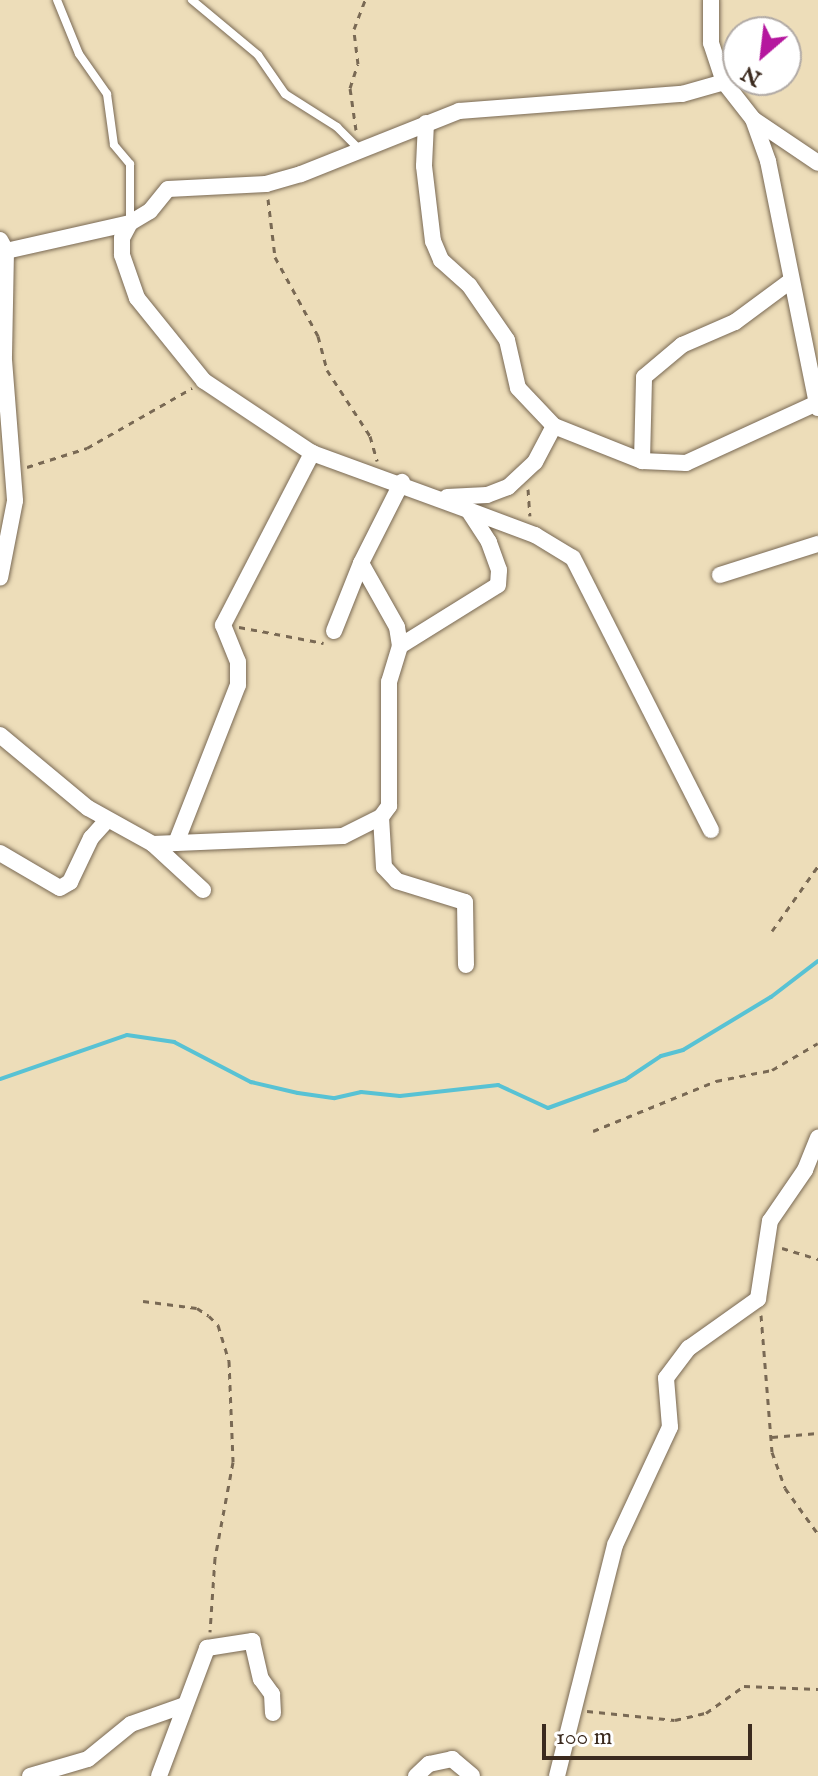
<!DOCTYPE html>
<html>
<head>
<meta charset="utf-8">
<style>
	body { margin:0 }
	#map { position:relative; width:818px; height:1776px; overflow:hidden; background:#edddb9; font-family:"IM FELL English",serif }
	div>[style] { position:absolute }
	[style*='--x'] { left:calc(var(--x)*1px); top:calc(var(--y)*1px); width:calc(var(--w)*1px); rotate:calc(var(--a)*1deg) }
	.stream>* { height:4px; margin:-2px; padding:0 2px; transform-origin:2px; border-radius:2px; background:#58c2d4 }
	.path>* { height:3px; margin-top:-1.5px; transform-origin:0; background:repeating-linear-gradient(90deg,#796954 0 6px,transparent 0 12px) }
	.roads { filter:drop-shadow(0 0 2px #796954) drop-shadow(0 0 2px #796954) }
	.service>* { height:8px; margin:-4px; padding:0 4px; transform-origin:4px; border-radius:4px; background:#fff }
	.minor>* { height:16px; margin:-8px; padding:0 8px; transform-origin:8px; border-radius:8px; background:#fff }
	span { translate:-50% -50%; white-space:nowrap; text-align:center; line-height:1.15; -webkit-text-stroke:7px #fff; paint-order:stroke }
	.north { position:absolute; left:722px; top:16px; width:80px; height:80px; box-sizing:border-box; background:#fff; border:2px solid #b1aaa5; border-radius:50%; rotate:208deg; font-size:22px; font-weight:700; line-height:32px; text-align:center; color:#3b2a1e }
	.north::after { content:''; display:block; margin:auto; width:28px; height:36px; background:#b5179e; clip-path:polygon(50% 0,100% 100%,50% 72%,0 100%) }
	.scale { position:absolute; left:542px; top:1724px; width:210px; height:36px; box-sizing:border-box; border:4px solid #3b2a1e; border-top:0; padding-left:10px; font-size:24px; line-height:28px; white-space:nowrap; color:#3b2a1e; -webkit-text-stroke:6px #fff; paint-order:stroke }
</style>
</head>
<body>
<div id="map">
	<div class="stream">
		<i style="--x:0;--y:1079;--w:134;--a:-19.1"></i>
		<i style="--x:127;--y:1035;--w:48;--a:8.5"></i>
		<i style="--x:174;--y:1042;--w:87;--a:27.5"></i>
		<i style="--x:251;--y:1082;--w:48;--a:13.2"></i>
		<i style="--x:298;--y:1093;--w:37;--a:8"></i>
		<i style="--x:335;--y:1098;--w:27;--a:-13"></i>
		<i style="--x:361;--y:1092;--w:39;--a:6"></i>
		<i style="--x:400;--y:1096;--w:99;--a:-6.4"></i>
		<i style="--x:498;--y:1085;--w:55;--a:24.7"></i>
		<i style="--x:548;--y:1108;--w:82;--a:-20"></i>
		<i style="--x:625;--y:1080;--w:43;--a:-33.7"></i>
		<i style="--x:661;--y:1056;--w:23;--a:-15"></i>
		<i style="--x:683;--y:1050;--w:103;--a:-31.1"></i>
		<i style="--x:771;--y:997;--w:59;--a:-37.5"></i>
	</div>
	<div class="path">
		<i style="--x:356;--y:130;--w:42;--a:-98.1"></i>
		<i style="--x:350;--y:88;--w:25;--a:-72"></i>
		<i style="--x:358;--y:64;--w:35;--a:-97"></i>
		<i style="--x:354;--y:29;--w:31;--a:-69"></i>
		<i style="--x:268;--y:199;--w:58;--a:83.1"></i>
		<i style="--x:275;--y:257;--w:90;--a:61.4"></i>
		<i style="--x:318;--y:336;--w:35;--a:75"></i>
		<i style="--x:327;--y:370;--w:79;--a:56.9"></i>
		<i style="--x:370;--y:436;--w:26;--a:74"></i>
		<i style="--x:27;--y:467;--w:63;--a:-17.6"></i>
		<i style="--x:87;--y:448;--w:121;--a:-29.7"></i>
		<i style="--x:528;--y:489;--w:27;--a:86"></i>
		<i style="--x:239;--y:627;--w:86;--a:10.7"></i>
		<i style="--x:772;--y:931;--w:80;--a:-54.7"></i>
		<i style="--x:593;--y:1131;--w:133;--a:-22.1"></i>
		<i style="--x:716;--y:1081;--w:57;--a:-11.1"></i>
		<i style="--x:772;--y:1070;--w:53;--a:-30.4"></i>
		<i style="--x:782;--y:1248;--w:38;--a:17"></i>
		<i style="--x:143;--y:1301;--w:54;--a:7.4"></i>
		<i style="--x:197;--y:1308;--w:14;--a:34"></i>
		<i style="--x:209;--y:1316;--w:13;--a:45"></i>
		<i style="--x:218;--y:1325;--w:38;--a:73"></i>
		<i style="--x:229;--y:1361;--w:101;--a:87.7"></i>
		<i style="--x:233;--y:1462;--w:98;--a:100.6"></i>
		<i style="--x:215;--y:1558;--w:74;--a:93.9"></i>
		<i style="--x:761;--y:1315;--w:137;--a:85.4"></i>
		<i style="--x:772;--y:1452;--w:38;--a:70"></i>
		<i style="--x:785;--y:1488;--w:57;--a:54.3"></i>
		<i style="--x:772;--y:1437;--w:46;--a:-5"></i>
		<i style="--x:587;--y:1711;--w:88;--a:5.8"></i>
		<i style="--x:675;--y:1720;--w:32;--a:-13"></i>
		<i style="--x:706;--y:1713;--w:47;--a:-35.4"></i>
		<i style="--x:744;--y:1686;--w:74;--a:2.3"></i>
	</div>
	<div class="roads">
		<div class="service">
			<i style="--x:57;--y:0;--w:58;--a:67.8"></i>
			<i style="--x:79;--y:54;--w:49;--a:55"></i>
			<i style="--x:107;--y:94;--w:51;--a:82.2"></i>
			<i style="--x:114;--y:145;--w:25;--a:50"></i>
			<i style="--x:130;--y:164;--w:58;--a:90"></i>
			<i style="--x:192;--y:0;--w:86;--a:39.8"></i>
			<i style="--x:258;--y:55;--w:47;--a:55.3"></i>
			<i style="--x:285;--y:94;--w:62;--a:32.4"></i>
			<i style="--x:337;--y:127;--w:33;--a:45"></i>
		</div>
		<div class="minor">
			<i style="--x:711;--y:0;--w:43;--a:90"></i>
			<i style="--x:711;--y:43;--w:41;--a:71.6"></i>
			<i style="--x:724;--y:82;--w:47;--a:51.9"></i>
			<i style="--x:753;--y:119;--w:45;--a:70.3"></i>
			<i style="--x:768;--y:161;--w:252;--a:78.6"></i>
			<i style="--x:753;--y:119;--w:78;--a:34.1"></i>
			<i style="--x:426;--y:123;--w:43;--a:92.7"></i>
			<i style="--x:424;--y:166;--w:76;--a:83.2"></i>
			<i style="--x:433;--y:241;--w:21;--a:67"></i>
			<i style="--x:441;--y:260;--w:38;--a:42"></i>
			<i style="--x:469;--y:285;--w:67;--a:55.4"></i>
			<i style="--x:507;--y:340;--w:49;--a:77.1"></i>
			<i style="--x:518;--y:388;--w:52;--a:46.5"></i>
			<i style="--x:554;--y:426;--w:41;--a:117.8"></i>
			<i style="--x:535;--y:462;--w:37;--a:137"></i>
			<i style="--x:508;--y:487;--w:22;--a:159"></i>
			<i style="--x:487;--y:495;--w:40;--a:177.1"></i>
			<i style="--x:0;--y:240;--w:13;--a:61"></i>
			<i style="--x:6;--y:251;--w:109;--a:91.1"></i>
			<i style="--x:4;--y:360;--w:141;--a:85.5"></i>
			<i style="--x:15;--y:501;--w:78;--a:101"></i>
			<i style="--x:6;--y:251;--w:127;--a:-12.7"></i>
			<i style="--x:130;--y:223;--w:23;--a:-31"></i>
			<i style="--x:150;--y:211;--w:28;--a:-51"></i>
			<i style="--x:168;--y:189;--w:98;--a:-2.9"></i>
			<i style="--x:266;--y:184;--w:36;--a:-16"></i>
			<i style="--x:301;--y:174;--w:170;--a:-21.7"></i>
			<i style="--x:459;--y:111;--w:224;--a:-4.4"></i>
			<i style="--x:682;--y:94;--w:44;--a:-15.9"></i>
			<i style="--x:554;--y:426;--w:95;--a:21.7"></i>
			<i style="--x:642;--y:461;--w:44;--a:2.6"></i>
			<i style="--x:686;--y:463;--w:144;--a:-24.6"></i>
			<i style="--x:642;--y:461;--w:84;--a:-88.6"></i>
			<i style="--x:644;--y:377;--w:50;--a:-40.1"></i>
			<i style="--x:682;--y:345;--w:58;--a:-23.5"></i>
			<i style="--x:735;--y:322;--w:67;--a:-36.5"></i>
			<i style="--x:468;--y:510;--w:72;--a:20.5"></i>
			<i style="--x:535;--y:535;--w:44;--a:31.2"></i>
			<i style="--x:573;--y:558;--w:305;--a:63.1"></i>
			<i style="--x:720;--y:575;--w:103;--a:-17.6"></i>
			<i style="--x:334;--y:631;--w:73;--a:-68.3"></i>
			<i style="--x:400;--y:646;--w:19;--a:-99"></i>
			<i style="--x:397;--y:627;--w:73;--a:-119.4"></i>
			<i style="--x:361;--y:563;--w:91;--a:-63.2"></i>
			<i style="--x:0;--y:735;--w:114;--a:39.7"></i>
			<i style="--x:88;--y:808;--w:74;--a:29"></i>
			<i style="--x:153;--y:844;--w:190;--a:-2.4"></i>
			<i style="--x:343;--y:836;--w:42;--a:-26.6"></i>
			<i style="--x:381;--y:817;--w:14;--a:-54"></i>
			<i style="--x:389;--y:806;--w:124;--a:-90"></i>
			<i style="--x:389;--y:682;--w:38;--a:-73"></i>
			<i style="--x:400;--y:646;--w:115;--a:-31.9"></i>
			<i style="--x:498;--y:585;--w:15;--a:-86"></i>
			<i style="--x:499;--y:570;--w:30;--a:-110"></i>
			<i style="--x:489;--y:542;--w:38;--a:-123"></i>
			<i style="--x:468;--y:510;--w:166;--a:-159.9"></i>
			<i style="--x:312;--y:453;--w:130;--a:-146.3"></i>
			<i style="--x:204;--y:381;--w:107;--a:-128.9"></i>
			<i style="--x:137;--y:298;--w:46;--a:-109.2"></i>
			<i style="--x:122;--y:255;--w:17;--a:-90"></i>
			<i style="--x:122;--y:238;--w:17;--a:-62"></i>
			<i style="--x:381;--y:817;--w:50;--a:86.6"></i>
			<i style="--x:384;--y:867;--w:19;--a:47"></i>
			<i style="--x:397;--y:881;--w:71;--a:17.2"></i>
			<i style="--x:465;--y:902;--w:63;--a:89.1"></i>
			<i style="--x:176;--y:843;--w:170;--a:-68.6"></i>
			<i style="--x:238;--y:685;--w:23;--a:-90"></i>
			<i style="--x:238;--y:662;--w:40;--a:-112"></i>
			<i style="--x:223;--y:625;--w:194;--a:-62.6"></i>
			<i style="--x:153;--y:844;--w:68;--a:42.6"></i>
			<i style="--x:0;--y:853;--w:69;--a:30.3"></i>
			<i style="--x:60;--y:888;--w:12;--a:-31"></i>
			<i style="--x:70;--y:882;--w:49;--a:-64.5"></i>
			<i style="--x:91;--y:838;--w:24;--a:-48"></i>
			<i style="--x:30;--y:1776;--w:60;--a:-16.3"></i>
			<i style="--x:88;--y:1759;--w:55;--a:-39.1"></i>
			<i style="--x:131;--y:1724;--w:57;--a:-19.4"></i>
			<i style="--x:159;--y:1776;--w:137;--a:-69.4"></i>
			<i style="--x:207;--y:1648;--w:46;--a:-8.8"></i>
			<i style="--x:252;--y:1641;--w:39;--a:77"></i>
			<i style="--x:261;--y:1679;--w:19;--a:54"></i>
			<i style="--x:272;--y:1694;--w:19;--a:87"></i>
			<i style="--x:416;--y:1776;--w:18;--a:-43"></i>
			<i style="--x:429;--y:1764;--w:24;--a:-12"></i>
			<i style="--x:452;--y:1759;--w:26;--a:40"></i>
			<i style="--x:557;--y:1776;--w:238;--a:-75.9"></i>
			<i style="--x:615;--y:1545;--w:130;--a:-65"></i>
			<i style="--x:670;--y:1427;--w:49;--a:-94.7"></i>
			<i style="--x:666;--y:1378;--w:38;--a:-53"></i>
			<i style="--x:689;--y:1348;--w:85;--a:-35.4"></i>
			<i style="--x:758;--y:1299;--w:79;--a:-81.3"></i>
			<i style="--x:770;--y:1221;--w:62;--a:-55.5"></i>
			<i style="--x:805;--y:1170;--w:35;--a:-68"></i>
		</div>
	</div>
	<div class="north">N</div>
	<div class="scale">100 m</div>
</div>
</body>
</html>
